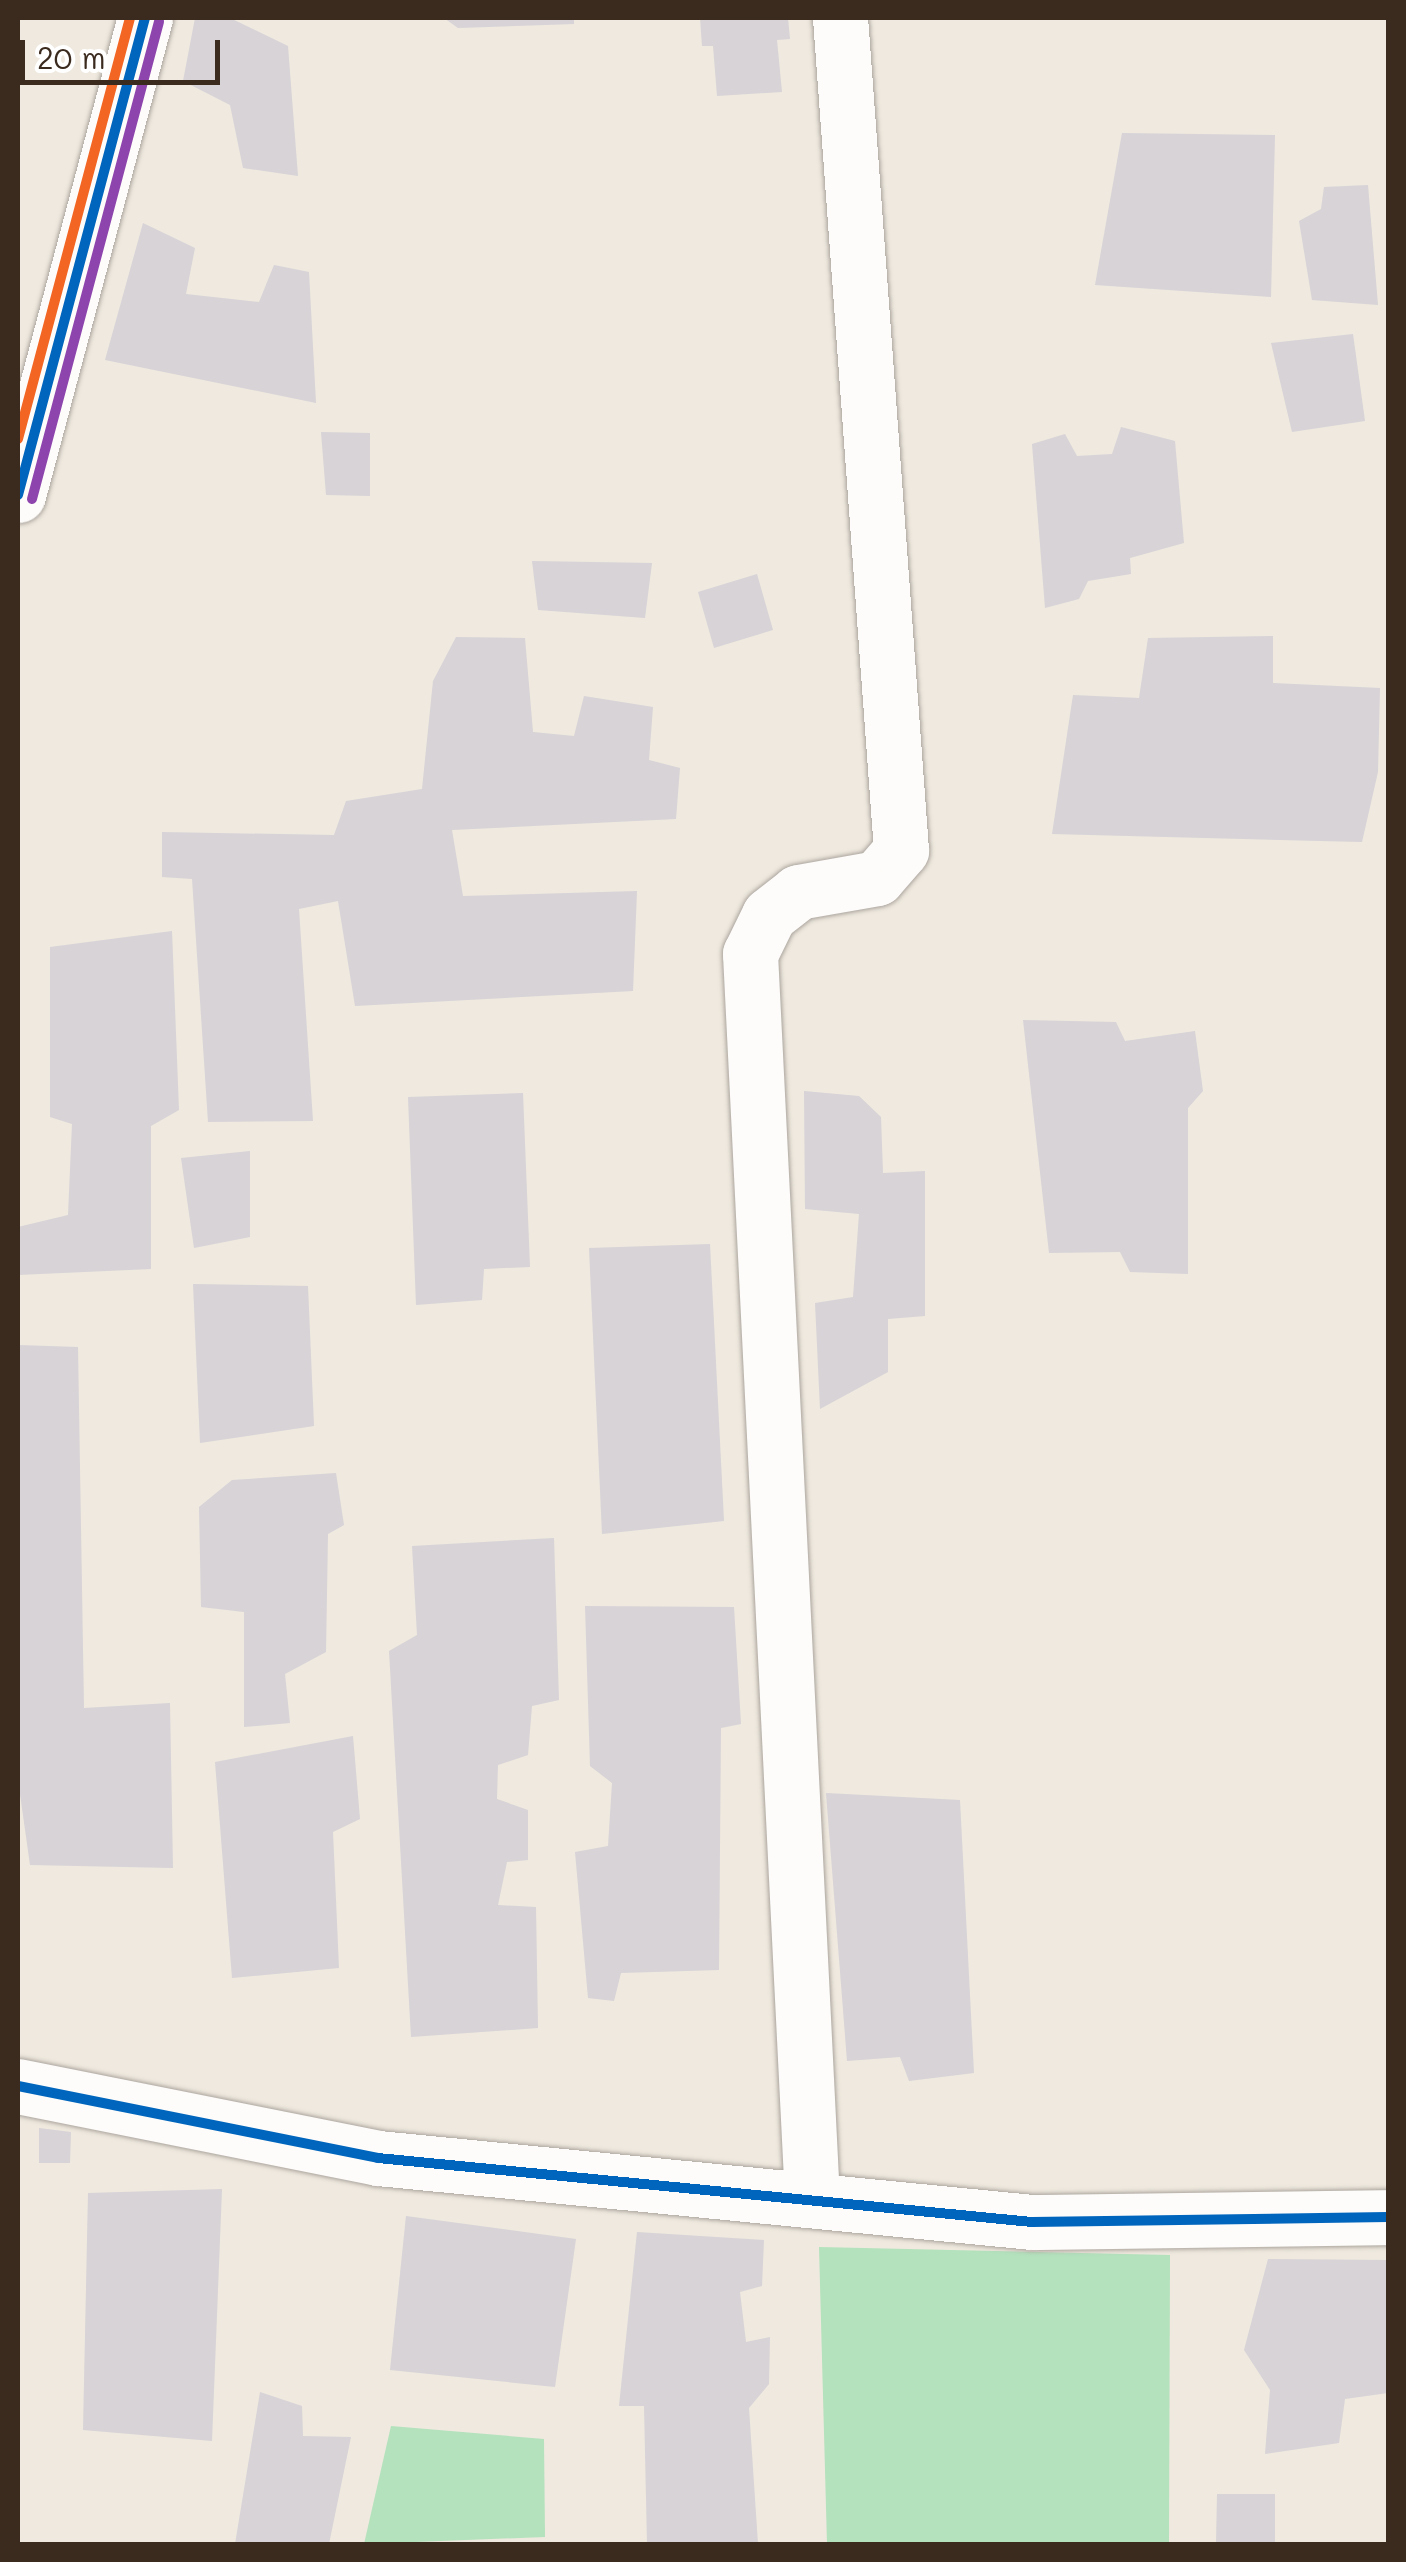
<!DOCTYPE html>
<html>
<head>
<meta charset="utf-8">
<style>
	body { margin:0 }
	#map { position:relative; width:1406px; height:2562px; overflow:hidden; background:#efe9df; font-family:Mali,sans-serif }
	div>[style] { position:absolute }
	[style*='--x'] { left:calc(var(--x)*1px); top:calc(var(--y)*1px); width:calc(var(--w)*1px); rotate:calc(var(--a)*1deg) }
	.green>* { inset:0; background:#b4e2bd }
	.building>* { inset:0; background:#d7d3d7 }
	.roads { filter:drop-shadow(0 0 2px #aba59e) drop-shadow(0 0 2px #aba59e) }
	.street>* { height:55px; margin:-27.5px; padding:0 27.5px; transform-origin:27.5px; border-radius:27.5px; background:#fdfcfa }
	.secondary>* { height:55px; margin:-27.5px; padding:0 27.5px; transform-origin:27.5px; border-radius:27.5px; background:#fdfcfa }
	.bus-1>* { height:10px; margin:-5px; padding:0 5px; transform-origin:5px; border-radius:5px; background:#0065bd }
	.bus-2>* { height:10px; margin:-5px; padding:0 5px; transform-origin:5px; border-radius:5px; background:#8e44ad }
	.bus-3>* { height:10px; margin:-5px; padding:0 5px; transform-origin:5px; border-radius:5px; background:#f26522 }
	span { translate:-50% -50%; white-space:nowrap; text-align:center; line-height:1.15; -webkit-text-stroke:10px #fff; paint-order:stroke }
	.frame { position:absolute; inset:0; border:20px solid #3b2a1e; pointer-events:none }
	.scale { position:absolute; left:20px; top:40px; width:200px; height:45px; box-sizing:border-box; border:5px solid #3b2a1e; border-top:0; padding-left:12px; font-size:30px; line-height:35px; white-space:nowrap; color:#3b2a1e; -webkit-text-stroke:8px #fff; paint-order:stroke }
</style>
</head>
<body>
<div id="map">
	<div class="green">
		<i style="clip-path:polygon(819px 2247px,1170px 2255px,1169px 2544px,827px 2544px)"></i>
		<i style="clip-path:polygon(391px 2426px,544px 2439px,545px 2537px,364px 2544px)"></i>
	</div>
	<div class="building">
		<i style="clip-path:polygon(195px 18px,230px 18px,288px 46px,298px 176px,243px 168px,230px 105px,183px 81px)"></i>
		<i style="clip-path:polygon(444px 18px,574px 18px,574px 24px,458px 28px)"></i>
		<i style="clip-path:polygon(700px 18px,788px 18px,790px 39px,777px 40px,782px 92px,717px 96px,713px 46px,702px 46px)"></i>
		<i style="clip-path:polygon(1122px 133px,1275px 135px,1271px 297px,1095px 285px)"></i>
		<i style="clip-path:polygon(1368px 185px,1378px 305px,1312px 300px,1299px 221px,1321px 209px,1324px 187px)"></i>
		<i style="clip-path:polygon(143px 223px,195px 248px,186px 294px,259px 302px,274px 265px,309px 272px,316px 403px,105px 360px)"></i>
		<i style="clip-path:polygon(1353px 334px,1365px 421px,1292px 432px,1271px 343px)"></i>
		<i style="clip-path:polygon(1121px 427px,1175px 441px,1184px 543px,1130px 558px,1131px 574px,1088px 581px,1079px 599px,1045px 608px,1032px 444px,1065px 434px,1077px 456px,1112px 454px)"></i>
		<i style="clip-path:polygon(321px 432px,370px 433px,370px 496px,326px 495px)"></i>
		<i style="clip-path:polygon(532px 561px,652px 563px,645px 618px,538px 610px)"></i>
		<i style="clip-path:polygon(757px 574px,773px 630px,714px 648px,698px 592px)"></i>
		<i style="clip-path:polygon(1273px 636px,1273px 683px,1380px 688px,1378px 772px,1362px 842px,1052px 834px,1073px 695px,1139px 698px,1148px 638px)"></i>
		<i style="clip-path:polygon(456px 637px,525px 638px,533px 732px,574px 736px,584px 696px,653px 707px,649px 760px,680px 768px,676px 819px,452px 830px,463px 896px,637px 891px,633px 991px,355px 1006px,338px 901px,299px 909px,313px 1121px,208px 1122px,192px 879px,162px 877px,162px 832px,334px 835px,346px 801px,422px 789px,433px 681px)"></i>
		<i style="clip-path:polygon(172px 931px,179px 1110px,151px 1126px,151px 1269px,18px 1275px,18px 1227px,68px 1215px,72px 1124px,50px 1117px,50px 947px)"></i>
		<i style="clip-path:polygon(1023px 1020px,1116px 1022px,1125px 1041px,1195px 1031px,1203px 1091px,1188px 1108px,1188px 1274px,1130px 1272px,1120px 1252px,1049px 1253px)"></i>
		<i style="clip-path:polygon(804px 1091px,859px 1096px,881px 1117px,883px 1173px,925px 1171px,925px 1316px,888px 1319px,888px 1372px,820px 1409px,815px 1303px,853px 1297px,859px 1214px,805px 1209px)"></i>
		<i style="clip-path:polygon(523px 1093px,530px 1267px,484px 1269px,482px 1300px,416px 1305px,408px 1097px)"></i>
		<i style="clip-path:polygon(250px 1151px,250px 1237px,194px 1248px,181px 1158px)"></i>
		<i style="clip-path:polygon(710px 1244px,724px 1521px,602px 1534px,589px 1248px)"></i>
		<i style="clip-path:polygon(193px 1284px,308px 1286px,314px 1426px,200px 1443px)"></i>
		<i style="clip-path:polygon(18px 1345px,78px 1347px,84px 1708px,170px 1703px,173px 1868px,30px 1865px,18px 1780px)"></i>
		<i style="clip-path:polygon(336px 1473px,344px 1525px,328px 1534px,326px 1652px,285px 1674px,290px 1723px,244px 1727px,244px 1612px,201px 1607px,199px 1507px,232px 1480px)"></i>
		<i style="clip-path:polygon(554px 1538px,559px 1700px,532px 1706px,528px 1755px,498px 1765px,497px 1799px,528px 1810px,528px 1860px,507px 1862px,498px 1905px,536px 1907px,538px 2028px,411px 2037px,389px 1651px,417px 1635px,412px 1546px)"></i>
		<i style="clip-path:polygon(585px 1606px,734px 1607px,741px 1724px,721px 1728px,719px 1970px,621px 1973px,614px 2001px,588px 1998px,575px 1852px,608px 1846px,612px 1783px,590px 1766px)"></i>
		<i style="clip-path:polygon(353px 1736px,360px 1819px,333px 1832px,339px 1968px,232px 1978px,215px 1762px)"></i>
		<i style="clip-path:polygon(826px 1793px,960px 1800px,974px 2073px,909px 2081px,900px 2057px,847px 2061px)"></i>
		<i style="clip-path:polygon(39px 2128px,71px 2132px,70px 2163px,39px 2163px)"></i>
		<i style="clip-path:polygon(222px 2189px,212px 2441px,83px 2430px,88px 2193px)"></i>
		<i style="clip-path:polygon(406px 2216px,576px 2239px,555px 2387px,390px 2370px)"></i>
		<i style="clip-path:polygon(637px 2232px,764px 2240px,762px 2286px,740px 2292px,746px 2342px,770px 2337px,769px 2384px,749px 2408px,758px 2544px,647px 2544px,644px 2406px,619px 2406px)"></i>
		<i style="clip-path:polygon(1268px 2259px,1388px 2260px,1388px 2393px,1345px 2399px,1339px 2443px,1265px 2454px,1270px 2390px,1244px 2350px)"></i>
		<i style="clip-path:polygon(260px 2392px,302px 2406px,303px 2436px,351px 2437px,329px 2544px,235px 2544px)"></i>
		<i style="clip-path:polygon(1217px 2494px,1275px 2494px,1275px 2544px,1216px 2544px)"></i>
	</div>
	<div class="roads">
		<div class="street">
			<i style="--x:18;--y:2086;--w:367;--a:11.3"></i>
			<i style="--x:378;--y:2158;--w:657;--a:5.59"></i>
			<i style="--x:1032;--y:2222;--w:356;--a:-0.8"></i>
			<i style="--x:812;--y:2199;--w:1247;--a:-92.85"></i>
			<i style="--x:750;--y:954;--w:43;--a:-64"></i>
			<i style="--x:769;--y:915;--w:37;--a:-38"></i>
			<i style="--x:798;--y:892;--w:80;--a:-10"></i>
			<i style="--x:877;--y:878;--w:37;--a:-49"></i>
			<i style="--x:901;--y:850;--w:834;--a:-94.19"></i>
		</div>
		<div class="secondary">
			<i style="--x:18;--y:495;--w:494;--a:-75.1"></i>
		</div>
	</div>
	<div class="bus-1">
		<i style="--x:18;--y:495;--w:494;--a:-75.1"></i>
		<i style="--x:18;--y:2086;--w:367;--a:11.3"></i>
		<i style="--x:378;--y:2158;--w:657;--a:5.59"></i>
		<i style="--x:1032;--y:2222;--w:356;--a:-0.8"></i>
	</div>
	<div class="bus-2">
		<i style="--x:32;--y:499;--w:494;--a:-75.1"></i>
	</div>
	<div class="bus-3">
		<i style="--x:18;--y:439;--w:436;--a:-75.1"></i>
	</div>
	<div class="frame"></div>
	<div class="scale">20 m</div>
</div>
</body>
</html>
